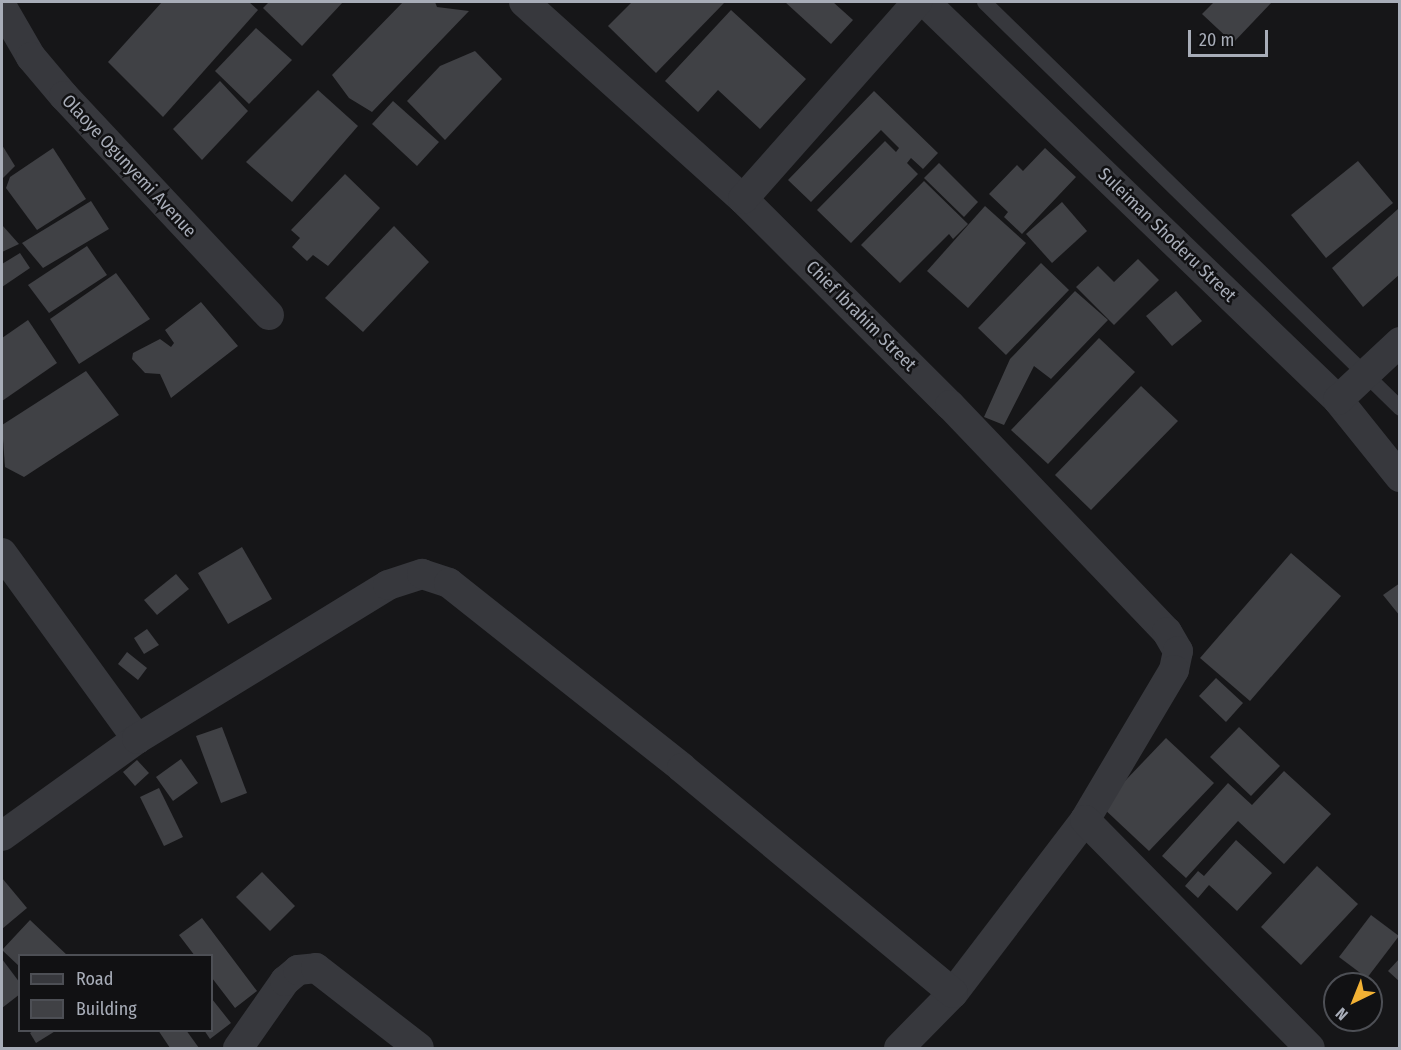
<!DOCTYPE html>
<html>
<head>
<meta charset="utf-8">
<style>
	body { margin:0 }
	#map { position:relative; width:1401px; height:1050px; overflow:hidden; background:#161618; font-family:"Fira Sans Condensed",sans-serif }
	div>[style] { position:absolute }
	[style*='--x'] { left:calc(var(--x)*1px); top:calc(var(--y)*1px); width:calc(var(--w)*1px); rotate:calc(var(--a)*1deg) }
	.building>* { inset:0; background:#404145 }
	.lane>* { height:15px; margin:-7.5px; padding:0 7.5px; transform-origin:7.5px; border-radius:7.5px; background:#37383d }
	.street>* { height:30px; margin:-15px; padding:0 15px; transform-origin:15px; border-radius:15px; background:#37383d }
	span { translate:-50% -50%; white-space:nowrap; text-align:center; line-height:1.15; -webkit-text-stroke:5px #111113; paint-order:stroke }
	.street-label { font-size:18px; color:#a8adb8 }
	.frame { position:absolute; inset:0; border:3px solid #a8adb8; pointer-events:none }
	.legend { position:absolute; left:18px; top:954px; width:195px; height:78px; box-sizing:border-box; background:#111113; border:2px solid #4d4f55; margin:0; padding:8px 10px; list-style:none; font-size:18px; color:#a8adb8 }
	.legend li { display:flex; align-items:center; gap:12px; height:30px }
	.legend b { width:30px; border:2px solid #4d4f55 }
	.north { position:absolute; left:1323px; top:972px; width:60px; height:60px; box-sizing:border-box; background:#111113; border:2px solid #4d4f55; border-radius:50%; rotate:223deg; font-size:16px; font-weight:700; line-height:24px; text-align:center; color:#a8adb8 }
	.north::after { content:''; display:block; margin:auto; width:21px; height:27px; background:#f2b134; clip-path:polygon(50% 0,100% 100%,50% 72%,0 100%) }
	.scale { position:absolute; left:1188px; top:30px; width:80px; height:27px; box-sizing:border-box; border:3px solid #a8adb8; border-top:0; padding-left:8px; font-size:18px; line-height:21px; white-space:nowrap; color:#a8adb8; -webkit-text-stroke:4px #111113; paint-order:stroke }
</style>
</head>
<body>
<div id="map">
	<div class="building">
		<i style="clip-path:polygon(162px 2px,249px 2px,258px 10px,163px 117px,108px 62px)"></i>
		<i style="clip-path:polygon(269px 2px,343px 2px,302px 46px,263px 8px)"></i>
		<i style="clip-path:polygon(403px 2px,435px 2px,437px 7px,469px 11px,372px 112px,349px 98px,332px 75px)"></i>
		<i style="clip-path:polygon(632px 2px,725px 2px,656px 73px,608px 26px)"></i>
		<i style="clip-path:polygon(785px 2px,833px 2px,853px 20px,831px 44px)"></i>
		<i style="clip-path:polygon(1214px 2px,1272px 2px,1233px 43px,1202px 14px)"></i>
		<i style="clip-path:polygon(731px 10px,806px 79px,760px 129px,718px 90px,698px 112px,665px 81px)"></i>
		<i style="clip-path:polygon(256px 28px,292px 60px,249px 104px,215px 71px)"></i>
		<i style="clip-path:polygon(475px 51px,502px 79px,445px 140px,407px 101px,440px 66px)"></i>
		<i style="clip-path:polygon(220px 81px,248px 111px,202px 160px,173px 129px)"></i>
		<i style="clip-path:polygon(318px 90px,358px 126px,292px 202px,246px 162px)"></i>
		<i style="clip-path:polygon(874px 91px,938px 153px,923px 169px,911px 158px,907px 163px,918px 174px,851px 243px,817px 210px,885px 141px,896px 152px,899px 148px,881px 130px,811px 202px,788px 180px)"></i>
		<i style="clip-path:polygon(393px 101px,439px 142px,417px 166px,372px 124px)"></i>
		<i style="clip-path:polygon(2px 145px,15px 166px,2px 179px)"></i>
		<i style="clip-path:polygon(53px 148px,86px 199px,37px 230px,6px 188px,10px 177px)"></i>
		<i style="clip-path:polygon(1045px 148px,1076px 177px,1022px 234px,1004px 217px,1008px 212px,989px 194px,1017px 165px,1023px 171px)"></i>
		<i style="clip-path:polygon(1358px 161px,1393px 203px,1326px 258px,1291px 215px)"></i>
		<i style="clip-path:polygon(939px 163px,978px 202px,964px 217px,924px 178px)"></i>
		<i style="clip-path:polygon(345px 174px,380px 208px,328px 266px,313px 255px,307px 261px,292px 247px,300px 238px,291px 230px)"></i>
		<i style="clip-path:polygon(924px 181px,968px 224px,953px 239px,949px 234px,900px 283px,861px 245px)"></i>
		<i style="clip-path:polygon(91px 201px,109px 229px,43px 268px,22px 243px)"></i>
		<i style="clip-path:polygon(1062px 202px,1087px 231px,1052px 263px,1026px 234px)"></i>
		<i style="clip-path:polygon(985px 206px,1026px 243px,968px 308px,927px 271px)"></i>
		<i style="clip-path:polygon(1398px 209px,1400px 274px,1363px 307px,1332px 268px)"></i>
		<i style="clip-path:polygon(2px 225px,19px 244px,2px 252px)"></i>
		<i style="clip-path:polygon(394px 226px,429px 262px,363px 332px,325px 298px)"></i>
		<i style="clip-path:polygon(87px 246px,107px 275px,49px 313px,28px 285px)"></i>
		<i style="clip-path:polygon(20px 253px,30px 268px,2px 287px,2px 264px)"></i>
		<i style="clip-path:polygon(1138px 259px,1159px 280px,1114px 325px,1076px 287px,1098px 266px,1114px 282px)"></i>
		<i style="clip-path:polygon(1041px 263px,1069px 290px,1006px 355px,978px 328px)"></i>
		<i style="clip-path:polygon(116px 273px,150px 319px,79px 364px,50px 319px)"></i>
		<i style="clip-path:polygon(1075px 291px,1108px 320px,1051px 379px,1034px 366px,1004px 425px,984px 417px,1010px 359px)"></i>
		<i style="clip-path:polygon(1176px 291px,1202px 321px,1172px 346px,1146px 316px)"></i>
		<i style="clip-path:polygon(201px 302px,238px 346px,171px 398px,160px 374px,145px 373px,132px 359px,133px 353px,160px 339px,171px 347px,174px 343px,165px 330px)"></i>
		<i style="clip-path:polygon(28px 320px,57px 363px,2px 401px,2px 338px)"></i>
		<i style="clip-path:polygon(1099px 338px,1135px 372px,1048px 464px,1011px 430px)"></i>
		<i style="clip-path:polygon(86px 371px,119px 415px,24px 477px,5px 467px,2px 425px)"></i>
		<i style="clip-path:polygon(1141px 386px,1178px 421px,1091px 510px,1055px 475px)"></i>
		<i style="clip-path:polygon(242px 547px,272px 599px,228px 624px,198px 573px)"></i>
		<i style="clip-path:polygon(1291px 553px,1341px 596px,1250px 701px,1200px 658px)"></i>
		<i style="clip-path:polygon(176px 574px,189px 589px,157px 615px,144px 600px)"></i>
		<i style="clip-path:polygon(1400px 583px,1400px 616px,1383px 595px)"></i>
		<i style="clip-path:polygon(147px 629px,159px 645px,144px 654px,134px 638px)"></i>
		<i style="clip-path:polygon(127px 652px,147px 668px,138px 680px,118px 664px)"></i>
		<i style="clip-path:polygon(1216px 678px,1243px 703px,1226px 722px,1199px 696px)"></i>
		<i style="clip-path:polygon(222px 727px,247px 793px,221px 803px,196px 736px)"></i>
		<i style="clip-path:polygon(1239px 727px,1280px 766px,1251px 796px,1210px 757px)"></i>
		<i style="clip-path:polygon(1166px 738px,1214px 783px,1149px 851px,1101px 806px)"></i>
		<i style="clip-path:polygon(181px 759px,198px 783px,173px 801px,156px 777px)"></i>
		<i style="clip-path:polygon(137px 760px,149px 773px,135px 786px,123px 772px)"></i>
		<i style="clip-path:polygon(1284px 771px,1331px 814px,1284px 864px,1238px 821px,1186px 878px,1162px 856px,1228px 783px,1252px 805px)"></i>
		<i style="clip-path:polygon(159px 788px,183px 837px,164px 846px,140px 797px)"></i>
		<i style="clip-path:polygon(1236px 840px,1272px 873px,1237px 911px,1209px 885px,1198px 898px,1185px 886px,1198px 871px,1204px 876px)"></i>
		<i style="clip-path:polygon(1317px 866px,1358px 904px,1301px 965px,1261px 927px)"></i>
		<i style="clip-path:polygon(262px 872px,295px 906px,270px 931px,236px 897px)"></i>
		<i style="clip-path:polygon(2px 878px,27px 908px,2px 929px)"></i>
		<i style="clip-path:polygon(1371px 915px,1399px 936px,1367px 978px,1339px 957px)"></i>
		<i style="clip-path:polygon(202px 918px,257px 991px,235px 1008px,212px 978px,212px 956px,195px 956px,179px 935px)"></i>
		<i style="clip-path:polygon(30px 920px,68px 956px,20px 956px,20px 967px,2px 950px)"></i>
		<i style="clip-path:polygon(1400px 958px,1400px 982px,1388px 971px)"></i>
		<i style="clip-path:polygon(2px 959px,20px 983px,20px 994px,2px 1008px)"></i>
		<i style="clip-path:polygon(212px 999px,231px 1023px,210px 1039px,204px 1030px,212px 1030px)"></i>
		<i style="clip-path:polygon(34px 1030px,57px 1030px,36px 1043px,30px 1033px)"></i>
		<i style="clip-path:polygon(158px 1030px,186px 1030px,199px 1048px,170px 1048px)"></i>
	</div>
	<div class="lane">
		<i style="--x:984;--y:2;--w:581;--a:44.3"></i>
	</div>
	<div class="street">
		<i style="--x:524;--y:2;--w:295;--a:42"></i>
		<i style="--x:743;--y:199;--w:292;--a:44.9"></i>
		<i style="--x:950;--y:405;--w:314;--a:46.3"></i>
		<i style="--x:1167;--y:632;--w:22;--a:60"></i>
		<i style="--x:1178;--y:651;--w:19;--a:102"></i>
		<i style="--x:1174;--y:670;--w:174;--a:120.7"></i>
		<i style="--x:1085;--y:820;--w:218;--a:127.3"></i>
		<i style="--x:953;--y:993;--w:77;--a:134.5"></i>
		<i style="--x:925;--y:2;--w:574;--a:43.94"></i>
		<i style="--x:1338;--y:400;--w:99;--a:51.2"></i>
		<i style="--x:2;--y:7;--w:58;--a:59.9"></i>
		<i style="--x:31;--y:57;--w:51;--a:49.8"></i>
		<i style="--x:64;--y:96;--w:300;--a:46.9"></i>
		<i style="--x:743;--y:199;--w:263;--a:-48.5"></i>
		<i style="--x:1338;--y:400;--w:85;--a:-43.1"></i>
		<i style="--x:2;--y:553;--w:230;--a:54"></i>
		<i style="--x:1085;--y:820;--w:320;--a:45.4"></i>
		<i style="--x:2;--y:836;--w:166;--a:-35.7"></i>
		<i style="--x:137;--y:739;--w:294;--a:-31.5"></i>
		<i style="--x:388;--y:585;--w:36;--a:-18"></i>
		<i style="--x:422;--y:574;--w:28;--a:18"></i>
		<i style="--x:449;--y:583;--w:298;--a:38.4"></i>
		<i style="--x:682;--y:768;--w:352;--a:39.7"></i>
		<i style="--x:238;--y:1048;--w:82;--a:-55"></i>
		<i style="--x:285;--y:981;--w:17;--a:-40"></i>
		<i style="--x:298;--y:970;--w:18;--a:-6"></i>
		<i style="--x:316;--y:968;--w:130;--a:37.8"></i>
	</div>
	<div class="street-label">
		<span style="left:129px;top:166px;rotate:47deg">Olaoye Ogunyemi Avenue</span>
		<span style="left:1167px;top:235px;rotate:44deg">Suleiman Shoderu Street</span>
		<span style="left:861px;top:316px;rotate:45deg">Chief Ibrahim Street</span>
	</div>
	<div class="frame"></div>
	<ul class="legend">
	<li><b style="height:8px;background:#37383d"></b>Road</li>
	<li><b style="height:16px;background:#404145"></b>Building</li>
	</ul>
	<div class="north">N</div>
	<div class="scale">20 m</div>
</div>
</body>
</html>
